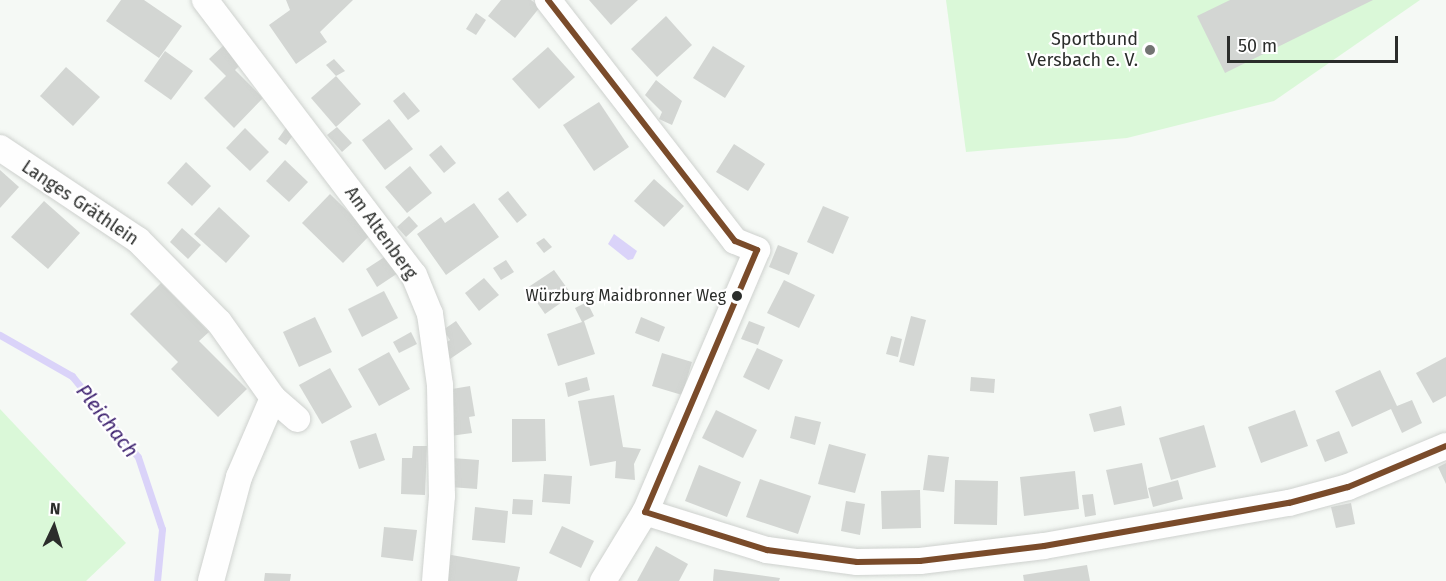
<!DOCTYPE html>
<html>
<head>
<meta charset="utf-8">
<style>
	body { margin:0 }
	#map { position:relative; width:1446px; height:581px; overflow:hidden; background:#f5f9f5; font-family:"Fira Sans",sans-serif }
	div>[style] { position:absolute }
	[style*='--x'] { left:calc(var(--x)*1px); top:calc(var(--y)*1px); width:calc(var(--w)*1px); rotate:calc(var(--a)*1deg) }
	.green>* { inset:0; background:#daf8d8 }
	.water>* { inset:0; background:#dad3f9 }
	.stream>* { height:7px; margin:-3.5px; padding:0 3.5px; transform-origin:3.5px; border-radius:3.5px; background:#dad3f9 }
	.building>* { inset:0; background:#d3d6d3 }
	.roads { filter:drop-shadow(0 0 2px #ced1ce) drop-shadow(0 0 2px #ced1ce) }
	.street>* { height:26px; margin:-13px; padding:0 13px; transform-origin:13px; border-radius:13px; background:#fefefe }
	.bus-1>* { height:6px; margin:-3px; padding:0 3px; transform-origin:3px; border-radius:3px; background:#7a4b2a }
	.dots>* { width:16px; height:16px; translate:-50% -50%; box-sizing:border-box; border:3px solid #fff; border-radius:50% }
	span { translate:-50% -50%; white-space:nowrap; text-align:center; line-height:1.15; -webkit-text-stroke:4.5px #fff; paint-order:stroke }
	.bus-label { font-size:16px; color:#2b2d2b }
	.right { translate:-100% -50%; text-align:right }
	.poi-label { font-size:18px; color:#2b2d2b }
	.street-label { font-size:18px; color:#2b2d2b }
	.water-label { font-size:20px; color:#3e2270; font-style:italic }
	.north { position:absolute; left:24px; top:497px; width:60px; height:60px; -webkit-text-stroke:4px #fff; paint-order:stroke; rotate:4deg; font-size:16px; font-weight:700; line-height:24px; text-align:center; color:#2b2d2b }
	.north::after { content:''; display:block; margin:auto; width:21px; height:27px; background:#2b2d2b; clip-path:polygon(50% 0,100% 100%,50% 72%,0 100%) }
	.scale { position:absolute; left:1227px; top:36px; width:171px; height:27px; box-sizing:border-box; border:3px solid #2b2d2b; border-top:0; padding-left:8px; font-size:18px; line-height:21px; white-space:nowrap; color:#2b2d2b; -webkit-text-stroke:4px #fff; paint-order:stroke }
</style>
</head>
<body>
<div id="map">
	<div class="green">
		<i style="clip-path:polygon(946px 0,1420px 0,1274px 101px,1127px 138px,966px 152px)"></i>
		<i style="clip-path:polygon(0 409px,126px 543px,86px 581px,0 581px)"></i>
	</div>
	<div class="water">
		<i style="clip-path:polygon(614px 234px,637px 251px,633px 259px,628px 260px,608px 244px)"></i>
	</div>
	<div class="stream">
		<i style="--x:0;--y:335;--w:83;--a:29.7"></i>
		<i style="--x:72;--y:376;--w:104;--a:50.8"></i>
		<i style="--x:138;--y:457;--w:76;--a:71.6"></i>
		<i style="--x:162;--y:529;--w:52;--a:95.5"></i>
	</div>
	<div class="building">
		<i style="clip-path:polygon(121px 0,144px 0,182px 26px,159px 58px,106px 21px)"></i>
		<i style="clip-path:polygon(286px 0,353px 0,320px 32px,327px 42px,296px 64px,269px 25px,290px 10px)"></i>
		<i style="clip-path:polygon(501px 0,531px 0,540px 7px,515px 38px,488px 16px)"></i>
		<i style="clip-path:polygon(589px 0,638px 0,611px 25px)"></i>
		<i style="clip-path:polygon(1230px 0,1373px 0,1225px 73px,1197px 16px)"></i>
		<i style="clip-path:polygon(476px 13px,486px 20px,476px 35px,466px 29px)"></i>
		<i style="clip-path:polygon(666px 16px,692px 45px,657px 77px,631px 49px)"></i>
		<i style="clip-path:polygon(226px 43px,244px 61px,235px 70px,263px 98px,234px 128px,204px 98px,226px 76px,209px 59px)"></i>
		<i style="clip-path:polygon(713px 46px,745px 66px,725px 98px,693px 78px)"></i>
		<i style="clip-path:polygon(548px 47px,575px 77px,539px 109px,512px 79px)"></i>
		<i style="clip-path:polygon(165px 51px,193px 71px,171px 100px,144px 81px)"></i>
		<i style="clip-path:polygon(334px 59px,345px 71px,336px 76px,326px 65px)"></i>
		<i style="clip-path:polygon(66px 67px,100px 97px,73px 126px,40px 96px)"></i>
		<i style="clip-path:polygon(336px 76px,361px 104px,336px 127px,311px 98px)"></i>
		<i style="clip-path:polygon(656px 80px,682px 101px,672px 125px,659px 119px,662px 112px,645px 95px)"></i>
		<i style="clip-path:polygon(404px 92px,420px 111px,408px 120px,393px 101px)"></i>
		<i style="clip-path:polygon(599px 102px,629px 147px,594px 171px,563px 125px)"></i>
		<i style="clip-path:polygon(389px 119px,413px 149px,385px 170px,362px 140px)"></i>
		<i style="clip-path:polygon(288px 125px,296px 131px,286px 145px,278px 139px)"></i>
		<i style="clip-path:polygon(337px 127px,352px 143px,342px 152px,327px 135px)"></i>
		<i style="clip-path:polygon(245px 128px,269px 152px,250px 171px,226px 148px)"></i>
		<i style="clip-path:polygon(734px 144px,765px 164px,748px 191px,716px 172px)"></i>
		<i style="clip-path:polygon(441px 145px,456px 163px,444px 173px,429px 155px)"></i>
		<i style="clip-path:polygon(285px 160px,308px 182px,289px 202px,266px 181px)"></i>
		<i style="clip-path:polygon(186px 162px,211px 186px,192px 206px,167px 183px)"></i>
		<i style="clip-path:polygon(410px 166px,432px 193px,407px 213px,385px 187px)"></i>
		<i style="clip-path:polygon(0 170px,19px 187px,0 208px)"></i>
		<i style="clip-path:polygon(654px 179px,684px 206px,664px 227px,634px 201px)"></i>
		<i style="clip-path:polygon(508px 191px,527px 215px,517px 223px,498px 199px)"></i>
		<i style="clip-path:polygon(330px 194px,371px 234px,343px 263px,302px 223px)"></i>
		<i style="clip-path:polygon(44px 201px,80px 233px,48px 269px,11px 237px)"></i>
		<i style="clip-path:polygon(474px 203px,499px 237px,446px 275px,417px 234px,441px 217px,445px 223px)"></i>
		<i style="clip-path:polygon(823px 206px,849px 217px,833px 254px,807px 242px)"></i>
		<i style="clip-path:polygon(219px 207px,250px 236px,226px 263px,194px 234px)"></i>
		<i style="clip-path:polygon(409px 216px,418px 226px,406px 237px,397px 227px)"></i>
		<i style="clip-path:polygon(182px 228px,201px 245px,188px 259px,170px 242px)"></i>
		<i style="clip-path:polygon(544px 238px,552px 247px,544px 253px,536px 243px)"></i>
		<i style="clip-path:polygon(778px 245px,798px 253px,789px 275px,769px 267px)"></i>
		<i style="clip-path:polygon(386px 256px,398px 273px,377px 287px,366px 269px)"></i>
		<i style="clip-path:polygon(506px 260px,514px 272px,501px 280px,493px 268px)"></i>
		<i style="clip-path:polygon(554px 270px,572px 295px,545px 314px,527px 288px)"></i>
		<i style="clip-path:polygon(484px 278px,499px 295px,479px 311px,465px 293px)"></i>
		<i style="clip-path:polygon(784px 280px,815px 295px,799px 328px,767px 313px)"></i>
		<i style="clip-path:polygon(161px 283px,209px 332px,199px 341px,247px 389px,218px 417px,171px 369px,178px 362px,130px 314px)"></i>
		<i style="clip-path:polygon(384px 291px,398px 318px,362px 337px,348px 309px)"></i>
		<i style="clip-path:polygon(587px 302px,594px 316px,584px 321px,595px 354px,558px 366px,547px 334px,582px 322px,575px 308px)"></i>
		<i style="clip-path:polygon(911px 316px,926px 320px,914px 366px,899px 362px)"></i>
		<i style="clip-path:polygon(315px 317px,332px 352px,299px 367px,283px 332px)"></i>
		<i style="clip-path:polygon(641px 317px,665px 327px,659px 342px,635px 333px)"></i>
		<i style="clip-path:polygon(456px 321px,472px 344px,450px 359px,441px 346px,450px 340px,443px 330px)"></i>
		<i style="clip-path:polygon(749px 321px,765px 327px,758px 345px,741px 339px)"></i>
		<i style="clip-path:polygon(411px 332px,417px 344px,399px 353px,393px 342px)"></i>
		<i style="clip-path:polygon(891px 336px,902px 339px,898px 357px,886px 354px)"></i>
		<i style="clip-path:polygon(757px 348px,783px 360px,769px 390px,743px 377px)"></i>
		<i style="clip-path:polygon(389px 352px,410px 389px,379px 406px,358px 369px)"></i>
		<i style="clip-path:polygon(662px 353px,692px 362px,682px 395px,652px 386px)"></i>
		<i style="clip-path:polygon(1446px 357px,1446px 396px,1433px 403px,1416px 373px)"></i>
		<i style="clip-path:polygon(330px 368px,352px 407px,322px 424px,299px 385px)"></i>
		<i style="clip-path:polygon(1380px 370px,1397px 406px,1412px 400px,1422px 423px,1402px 433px,1391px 409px,1352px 427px,1335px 391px)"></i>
		<i style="clip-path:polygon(587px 377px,590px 390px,568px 397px,565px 383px)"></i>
		<i style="clip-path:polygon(971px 377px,995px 379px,994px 393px,970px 391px)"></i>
		<i style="clip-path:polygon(470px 386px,475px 416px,469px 417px,472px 433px,450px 436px,448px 421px,454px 420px,452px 389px)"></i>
		<i style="clip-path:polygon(614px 395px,623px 447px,641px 449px,634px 464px,635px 480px,615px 478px,616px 461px,590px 466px,578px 401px)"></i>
		<i style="clip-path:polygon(1121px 406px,1125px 425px,1094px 432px,1089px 414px)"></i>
		<i style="clip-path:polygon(716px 410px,757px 430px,743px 458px,702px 438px)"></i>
		<i style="clip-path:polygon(1295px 410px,1308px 446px,1261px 463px,1248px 427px)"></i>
		<i style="clip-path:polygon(795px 416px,821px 422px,815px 445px,790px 438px)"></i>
		<i style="clip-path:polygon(512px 419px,545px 419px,546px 461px,512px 462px)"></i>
		<i style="clip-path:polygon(1204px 425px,1216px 467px,1171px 480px,1159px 438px)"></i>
		<i style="clip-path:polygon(1339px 431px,1348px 453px,1325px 462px,1316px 440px)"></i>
		<i style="clip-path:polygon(376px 433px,385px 460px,359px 469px,350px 441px)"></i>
		<i style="clip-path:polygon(829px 444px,866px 454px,855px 493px,818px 484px)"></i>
		<i style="clip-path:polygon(413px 446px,427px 446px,425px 495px,401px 494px,402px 458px,412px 458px)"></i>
		<i style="clip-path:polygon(928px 455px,949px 457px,944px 492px,923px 490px)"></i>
		<i style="clip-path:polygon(452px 458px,479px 460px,477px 489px,450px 487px)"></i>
		<i style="clip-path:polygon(1142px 463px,1149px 498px,1114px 505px,1106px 470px)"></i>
		<i style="clip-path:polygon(1446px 463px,1446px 484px,1438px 467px)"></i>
		<i style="clip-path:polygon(699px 465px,741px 482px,727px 517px,685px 501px)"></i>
		<i style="clip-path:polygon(1075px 471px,1079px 509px,1024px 516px,1020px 477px)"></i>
		<i style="clip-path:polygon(544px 474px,572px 476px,570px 504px,542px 502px)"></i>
		<i style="clip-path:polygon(760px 479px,811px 496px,798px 534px,746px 517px)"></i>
		<i style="clip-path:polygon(955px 480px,998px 481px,997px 525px,954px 524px)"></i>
		<i style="clip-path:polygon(1178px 480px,1183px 499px,1153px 507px,1148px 488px)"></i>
		<i style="clip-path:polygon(920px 490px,921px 528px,882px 529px,881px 491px)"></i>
		<i style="clip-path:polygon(1093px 494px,1096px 515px,1085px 517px,1082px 495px)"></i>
		<i style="clip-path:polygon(513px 499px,533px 500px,532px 515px,512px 514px)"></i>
		<i style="clip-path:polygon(846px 501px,865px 504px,860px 535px,841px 531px)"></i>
		<i style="clip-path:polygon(1351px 503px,1355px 524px,1336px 528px,1331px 507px)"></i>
		<i style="clip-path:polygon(475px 507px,508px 511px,505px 543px,472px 540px)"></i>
		<i style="clip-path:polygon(562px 526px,594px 541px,581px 568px,549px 553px)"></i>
		<i style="clip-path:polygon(384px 527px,417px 530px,413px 561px,381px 557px)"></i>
		<i style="clip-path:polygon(656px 546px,688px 564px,679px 581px,637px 581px)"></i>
		<i style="clip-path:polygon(440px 553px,520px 567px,517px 581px,436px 581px)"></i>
		<i style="clip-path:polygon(1087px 565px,1090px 581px,1024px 581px,1023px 575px)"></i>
		<i style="clip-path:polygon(714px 569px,780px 578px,779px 581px,713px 581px)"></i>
		<i style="clip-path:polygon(265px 573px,291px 574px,290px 581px,264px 581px)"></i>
	</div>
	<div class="roads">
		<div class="street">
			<i style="--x:205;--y:0;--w:345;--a:52.8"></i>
			<i style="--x:414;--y:275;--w:42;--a:67.7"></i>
			<i style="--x:430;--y:314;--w:72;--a:82"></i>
			<i style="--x:440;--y:385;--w:111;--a:89"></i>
			<i style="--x:442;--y:496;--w:85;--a:94.7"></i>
			<i style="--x:548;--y:0;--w:305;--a:52.2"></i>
			<i style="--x:735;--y:241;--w:24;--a:22"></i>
			<i style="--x:757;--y:250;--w:285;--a:113.1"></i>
			<i style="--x:645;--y:512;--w:81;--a:121.3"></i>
			<i style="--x:0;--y:148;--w:166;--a:33.7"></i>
			<i style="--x:138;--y:240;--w:115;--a:45.4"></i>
			<i style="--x:219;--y:322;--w:93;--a:54.6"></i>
			<i style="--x:273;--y:398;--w:32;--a:41"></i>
			<i style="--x:645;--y:512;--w:128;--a:17.3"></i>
			<i style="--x:767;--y:550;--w:91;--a:7.6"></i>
			<i style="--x:857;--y:562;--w:63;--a:-0.9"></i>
			<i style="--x:920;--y:561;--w:125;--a:-6.9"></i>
			<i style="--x:1044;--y:546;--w:249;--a:-10"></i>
			<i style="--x:1289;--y:503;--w:61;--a:-15.2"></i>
			<i style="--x:1348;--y:487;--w:106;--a:-22.7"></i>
			<i style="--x:211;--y:581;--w:108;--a:-74.9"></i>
			<i style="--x:239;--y:477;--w:86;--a:-66.7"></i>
		</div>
	</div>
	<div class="bus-1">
		<i style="--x:548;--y:0;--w:305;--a:52.2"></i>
		<i style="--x:735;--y:241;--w:24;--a:22"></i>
		<i style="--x:757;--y:250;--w:285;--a:113.1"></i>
		<i style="--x:645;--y:512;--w:128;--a:17.3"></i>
		<i style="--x:767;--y:550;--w:91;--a:7.6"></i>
		<i style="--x:857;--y:562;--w:63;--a:-0.9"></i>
		<i style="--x:920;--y:561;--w:125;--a:-6.9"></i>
		<i style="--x:1044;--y:546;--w:249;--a:-10"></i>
		<i style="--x:1289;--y:503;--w:61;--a:-15.2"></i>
		<i style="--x:1348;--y:487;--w:106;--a:-22.7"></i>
	</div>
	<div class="dots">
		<i style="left:1150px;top:50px;background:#727472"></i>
		<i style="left:737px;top:296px;background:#2b2d2b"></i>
	</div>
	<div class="bus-label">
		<span class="right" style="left:726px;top:296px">Würzburg Maidbronner Weg</span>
	</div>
	<div class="poi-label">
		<span class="right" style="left:1138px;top:50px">Sportbund<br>Versbach e. V.</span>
	</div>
	<div class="street-label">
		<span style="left:80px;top:203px;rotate:34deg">Langes Gräthlein</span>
		<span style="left:381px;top:233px;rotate:54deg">Am Altenberg</span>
	</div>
	<div class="water-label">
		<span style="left:107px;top:421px;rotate:52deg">Pleichach</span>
	</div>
	<div class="north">N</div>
	<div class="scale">50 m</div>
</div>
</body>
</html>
